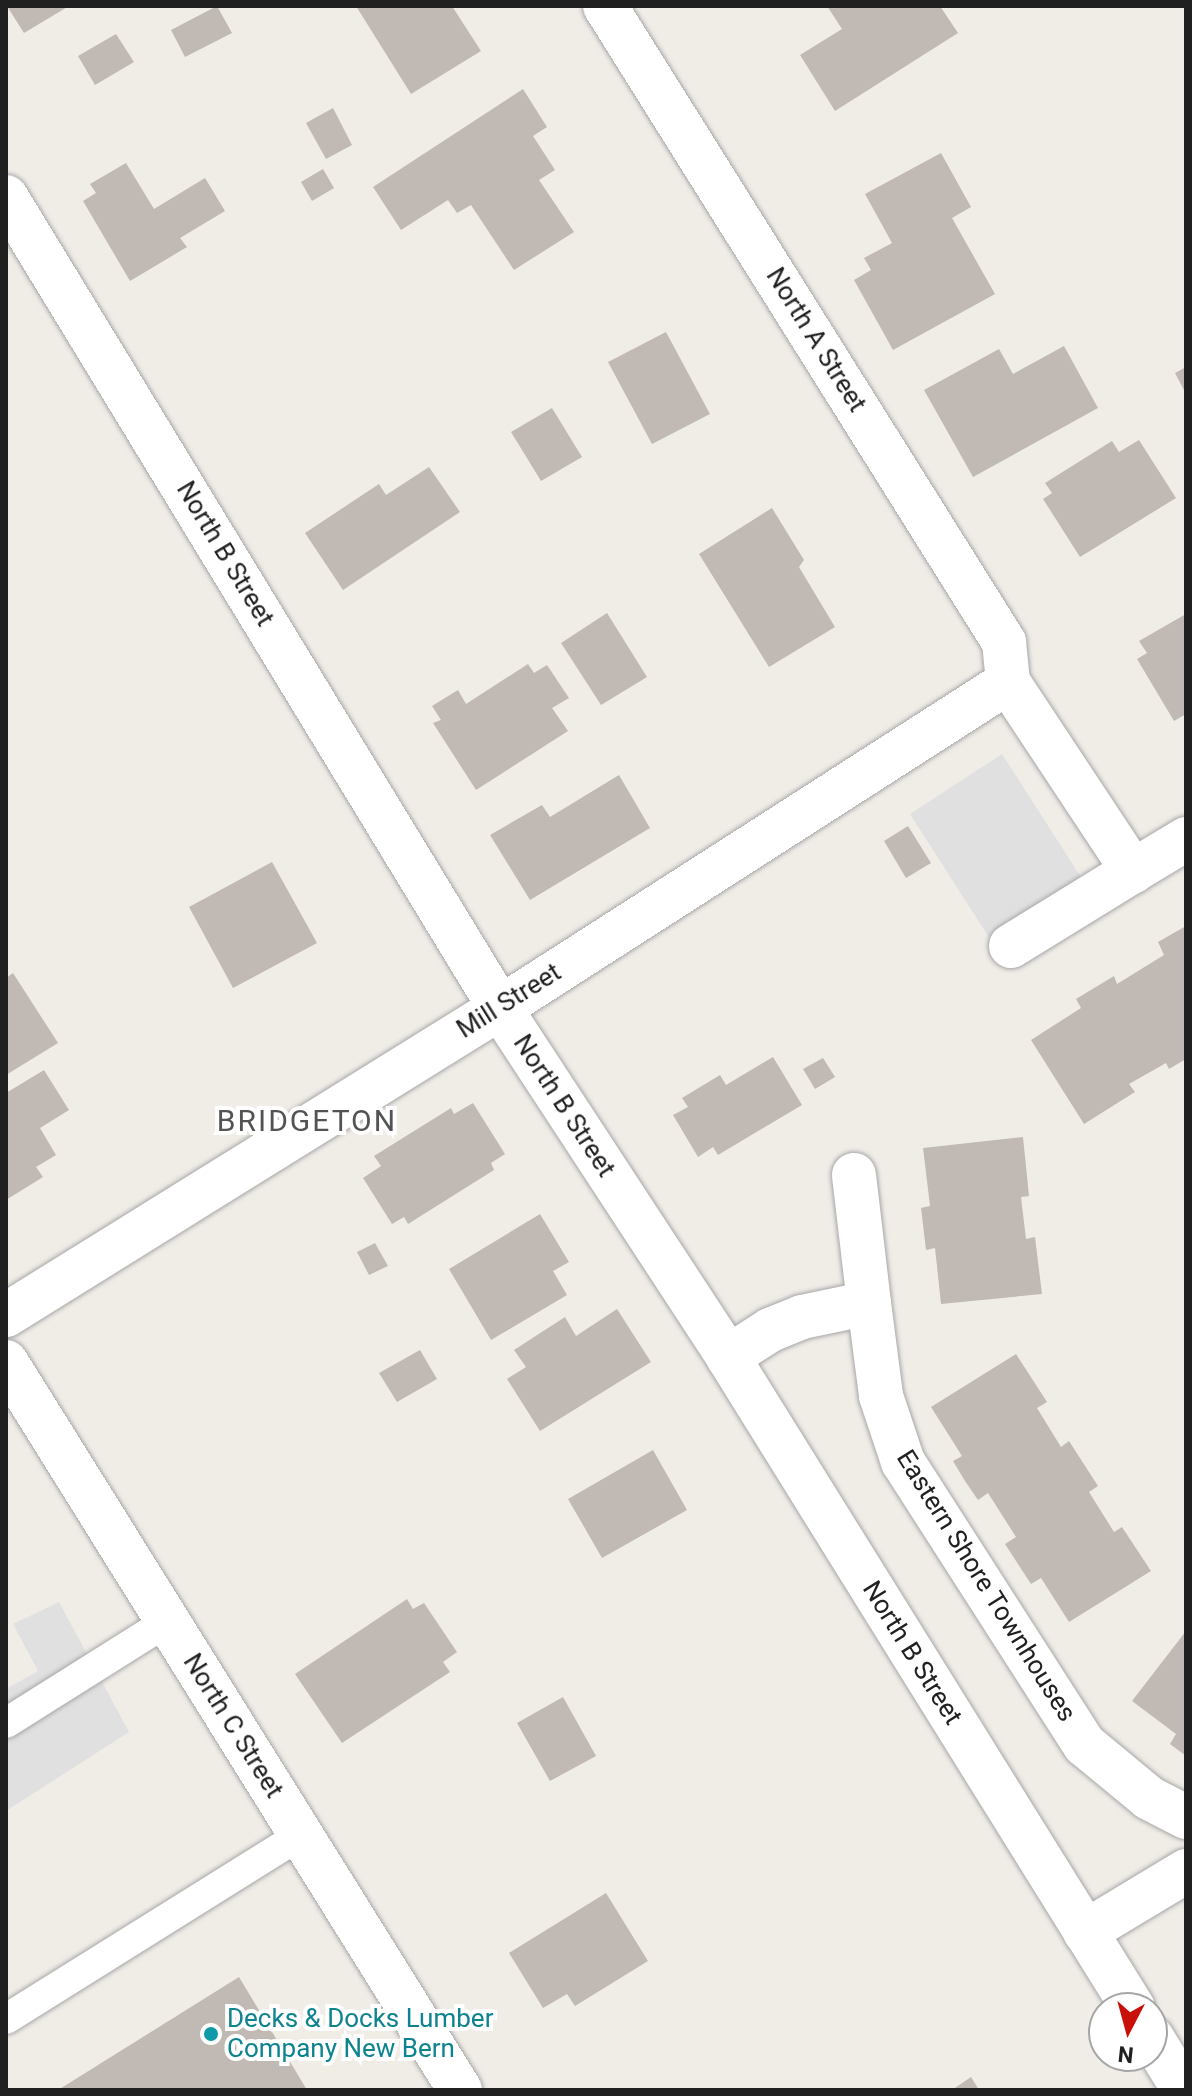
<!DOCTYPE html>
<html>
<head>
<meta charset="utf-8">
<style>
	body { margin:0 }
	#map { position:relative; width:1192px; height:2096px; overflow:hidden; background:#f0ede7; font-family:Roboto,sans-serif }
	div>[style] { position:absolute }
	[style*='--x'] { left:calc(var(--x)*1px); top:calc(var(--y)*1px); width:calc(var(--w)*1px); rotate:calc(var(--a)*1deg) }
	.parking>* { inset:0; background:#e0e0e0 }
	.building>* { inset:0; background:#c1b9b3 }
	.roads { filter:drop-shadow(0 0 2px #a7a7a7) drop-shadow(0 0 2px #a7a7a7) }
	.lane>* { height:30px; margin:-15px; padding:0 15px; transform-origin:15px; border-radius:15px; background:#fff }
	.street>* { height:44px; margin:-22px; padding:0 22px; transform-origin:22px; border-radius:22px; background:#fff }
	.dots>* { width:22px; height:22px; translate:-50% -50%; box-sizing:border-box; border:4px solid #fff; border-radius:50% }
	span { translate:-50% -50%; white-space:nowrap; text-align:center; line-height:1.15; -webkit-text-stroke:8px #fff; paint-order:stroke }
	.street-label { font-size:26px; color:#202020 }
	.culture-label { font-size:26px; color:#0d838f }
	.left { translate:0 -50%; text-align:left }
	.quarter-label { font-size:30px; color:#535353; letter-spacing:2px }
	.frame { position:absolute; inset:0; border:8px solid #202020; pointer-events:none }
	.north { position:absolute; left:1088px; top:1992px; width:80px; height:80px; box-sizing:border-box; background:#fff; border:2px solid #a6a6a6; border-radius:50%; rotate:186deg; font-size:22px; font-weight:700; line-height:32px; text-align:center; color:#202020 }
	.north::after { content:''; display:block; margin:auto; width:28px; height:36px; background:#c81008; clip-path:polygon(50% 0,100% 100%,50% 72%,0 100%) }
</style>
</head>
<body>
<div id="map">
	<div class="parking">
		<i style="clip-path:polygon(1002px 754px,1093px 896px,997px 950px,910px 814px)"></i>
		<i style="clip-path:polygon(59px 1602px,129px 1732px,6px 1811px,6px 1689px,38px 1671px,13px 1624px)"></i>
	</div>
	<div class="building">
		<i style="clip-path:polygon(7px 6px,69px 6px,24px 33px)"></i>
		<i style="clip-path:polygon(217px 6px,232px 33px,185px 57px,171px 30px)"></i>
		<i style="clip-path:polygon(356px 6px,452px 6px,481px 51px,411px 94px)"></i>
		<i style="clip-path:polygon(827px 6px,940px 6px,958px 33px,835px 111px,800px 55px,842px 29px)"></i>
		<i style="clip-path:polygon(116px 34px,134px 62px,95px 85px,78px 56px)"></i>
		<i style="clip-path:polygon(523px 89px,547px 127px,533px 136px,555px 170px,539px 180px,574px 232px,514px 270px,471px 205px,457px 213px,448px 200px,401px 230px,373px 187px)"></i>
		<i style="clip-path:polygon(333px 108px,352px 145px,326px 159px,306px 123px)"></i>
		<i style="clip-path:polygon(941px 153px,971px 207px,952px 218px,995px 294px,893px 350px,854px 280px,871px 270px,864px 258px,892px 243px,865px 194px)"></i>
		<i style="clip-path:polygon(126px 163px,154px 209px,205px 178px,225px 211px,180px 238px,187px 247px,130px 281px,83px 201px,96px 193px,90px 184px)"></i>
		<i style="clip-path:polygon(323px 169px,334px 188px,312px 201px,301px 182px)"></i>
		<i style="clip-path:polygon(666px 332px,710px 414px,652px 444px,608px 362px)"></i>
		<i style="clip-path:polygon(1064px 346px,1098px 408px,973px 477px,924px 390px,999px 349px,1013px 374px)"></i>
		<i style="clip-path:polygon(1186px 367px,1186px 394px,1175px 373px)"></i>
		<i style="clip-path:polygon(552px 408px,582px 457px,541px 481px,511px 432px)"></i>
		<i style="clip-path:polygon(1139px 440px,1176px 498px,1080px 557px,1043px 499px,1052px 493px,1045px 483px,1112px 441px,1119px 452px)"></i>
		<i style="clip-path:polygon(429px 467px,460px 512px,343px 590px,305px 533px,379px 484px,386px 495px)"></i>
		<i style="clip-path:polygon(772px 508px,804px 560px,799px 567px,835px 627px,769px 667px,699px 554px)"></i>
		<i style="clip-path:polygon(607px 613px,647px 677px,601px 705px,561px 643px)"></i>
		<i style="clip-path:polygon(1186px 614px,1186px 714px,1174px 721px,1137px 659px,1147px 653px,1139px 641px)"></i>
		<i style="clip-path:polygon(528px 664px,534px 673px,547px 665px,569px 698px,552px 708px,568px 731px,476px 790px,433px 723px,441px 720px,432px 706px,458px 690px,466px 704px)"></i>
		<i style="clip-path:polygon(619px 775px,650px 828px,530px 900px,490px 835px,542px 805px,550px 817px)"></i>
		<i style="clip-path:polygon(908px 826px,931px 863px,906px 878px,884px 841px)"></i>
		<i style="clip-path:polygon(272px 862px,317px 943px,233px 988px,189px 907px)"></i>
		<i style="clip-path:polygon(1186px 926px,1186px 1059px,1169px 1069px,1166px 1063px,1129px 1084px,1135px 1092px,1084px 1124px,1031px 1040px,1081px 1008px,1076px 999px,1114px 976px,1117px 984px,1164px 955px,1158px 942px)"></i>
		<i style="clip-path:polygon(13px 973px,58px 1043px,6px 1075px,6px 978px)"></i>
		<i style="clip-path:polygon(773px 1057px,802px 1105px,718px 1155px,713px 1147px,698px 1157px,673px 1115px,688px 1107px,682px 1098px,720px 1075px,726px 1085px)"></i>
		<i style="clip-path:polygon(823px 1058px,835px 1077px,815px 1089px,803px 1069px)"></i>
		<i style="clip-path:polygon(44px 1070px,69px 1110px,40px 1128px,56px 1155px,36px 1167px,43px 1177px,6px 1200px,6px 1093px)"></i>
		<i style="clip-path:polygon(473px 1103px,505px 1154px,491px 1163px,494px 1170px,408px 1224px,404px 1217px,392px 1224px,363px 1178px,381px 1166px,374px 1156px,451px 1108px,454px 1114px)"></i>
		<i style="clip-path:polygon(1023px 1137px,1029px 1196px,1021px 1197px,1026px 1239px,1035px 1237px,1042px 1294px,941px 1304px,935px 1248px,926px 1250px,921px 1208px,930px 1206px,923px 1148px)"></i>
		<i style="clip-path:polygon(540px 1214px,569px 1262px,553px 1271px,567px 1295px,491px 1340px,449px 1269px)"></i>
		<i style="clip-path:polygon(375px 1243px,388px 1266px,369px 1275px,357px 1252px)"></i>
		<i style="clip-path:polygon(617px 1309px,651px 1362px,540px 1431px,507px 1379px,526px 1367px,514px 1350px,565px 1317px,576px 1336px)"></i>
		<i style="clip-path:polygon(420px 1350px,437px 1379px,397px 1402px,379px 1373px)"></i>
		<i style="clip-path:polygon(1016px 1354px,1047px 1402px,1037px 1408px,1061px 1447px,1069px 1441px,1098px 1486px,1089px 1492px,1114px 1532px,1122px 1527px,1151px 1571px,1069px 1622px,1041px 1578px,1031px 1584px,1005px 1544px,1016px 1537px,988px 1493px,978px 1500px,965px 1481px,953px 1461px,962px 1456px,931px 1407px)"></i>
		<i style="clip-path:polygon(653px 1450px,687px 1510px,602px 1558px,568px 1499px)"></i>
		<i style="clip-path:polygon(407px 1599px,413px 1609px,424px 1603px,457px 1652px,443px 1662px,450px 1672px,342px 1743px,295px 1674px)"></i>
		<i style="clip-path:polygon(1186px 1631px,1186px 1756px,1170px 1744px,1176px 1734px,1132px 1701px)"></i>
		<i style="clip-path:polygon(563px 1697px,596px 1756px,550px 1781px,517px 1723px)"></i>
		<i style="clip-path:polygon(606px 1893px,648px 1961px,575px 2006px,567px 1994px,543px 2008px,509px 1953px)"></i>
		<i style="clip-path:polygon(239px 1977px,307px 2090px,58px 2090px)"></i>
		<i style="clip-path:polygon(971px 2077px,979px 2090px,952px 2090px)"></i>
	</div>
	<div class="roads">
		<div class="lane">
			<i style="--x:6;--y:1723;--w:191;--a:-32.2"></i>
			<i style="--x:6;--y:2019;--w:348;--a:-32"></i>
		</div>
		<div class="street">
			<i style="--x:605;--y:6;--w:751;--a:57.9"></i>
			<i style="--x:1004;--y:642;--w:40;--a:84.3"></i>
			<i style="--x:1008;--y:682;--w:227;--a:56.5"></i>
			<i style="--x:1133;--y:871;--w:62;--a:-31.1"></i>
			<i style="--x:6;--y:197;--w:950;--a:58.65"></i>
			<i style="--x:500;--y:1008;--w:417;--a:56.8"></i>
			<i style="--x:728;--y:1357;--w:767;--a:58.11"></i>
			<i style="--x:1011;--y:946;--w:143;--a:-31.6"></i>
			<i style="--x:869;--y:1303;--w:94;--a:82.6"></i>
			<i style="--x:881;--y:1396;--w:70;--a:71.6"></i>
			<i style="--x:903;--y:1462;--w:336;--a:57.3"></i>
			<i style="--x:1085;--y:1745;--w:83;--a:39.6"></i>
			<i style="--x:1149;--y:1798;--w:42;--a:27.2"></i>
			<i style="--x:6;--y:1315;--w:582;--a:-31.86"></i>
			<i style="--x:500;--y:1008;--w:604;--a:-32.69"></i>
			<i style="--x:728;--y:1357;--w:50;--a:-32.7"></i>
			<i style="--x:770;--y:1330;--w:35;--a:-22"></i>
			<i style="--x:802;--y:1317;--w:68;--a:-11.8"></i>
			<i style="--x:869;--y:1303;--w:129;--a:-96.7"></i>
			<i style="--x:6;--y:1362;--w:858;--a:58.05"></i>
			<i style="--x:1085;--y:1932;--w:118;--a:-31.1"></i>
			<i style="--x:1152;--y:2038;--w:61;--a:58.4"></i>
		</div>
	</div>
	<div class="dots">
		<i style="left:211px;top:2034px;background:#0f9aa8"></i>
	</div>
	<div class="street-label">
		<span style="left:816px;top:340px;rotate:58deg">North A Street</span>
		<span style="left:225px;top:554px;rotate:59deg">North B Street</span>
		<span style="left:509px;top:1001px;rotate:-32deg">Mill Street</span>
		<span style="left:564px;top:1106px;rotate:57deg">North B Street</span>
		<span style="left:986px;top:1586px;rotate:58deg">Eastern Shore Townhouses</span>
		<span style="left:912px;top:1653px;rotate:58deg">North B Street</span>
		<span style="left:233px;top:1726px;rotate:58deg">North C Street</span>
	</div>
	<div class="culture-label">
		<span class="left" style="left:227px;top:2034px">Decks &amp; Docks Lumber<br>Company New Bern</span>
	</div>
	<div class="quarter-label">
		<span style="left:307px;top:1121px">BRIDGETON</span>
	</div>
	<div class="frame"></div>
	<div class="north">N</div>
</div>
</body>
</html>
